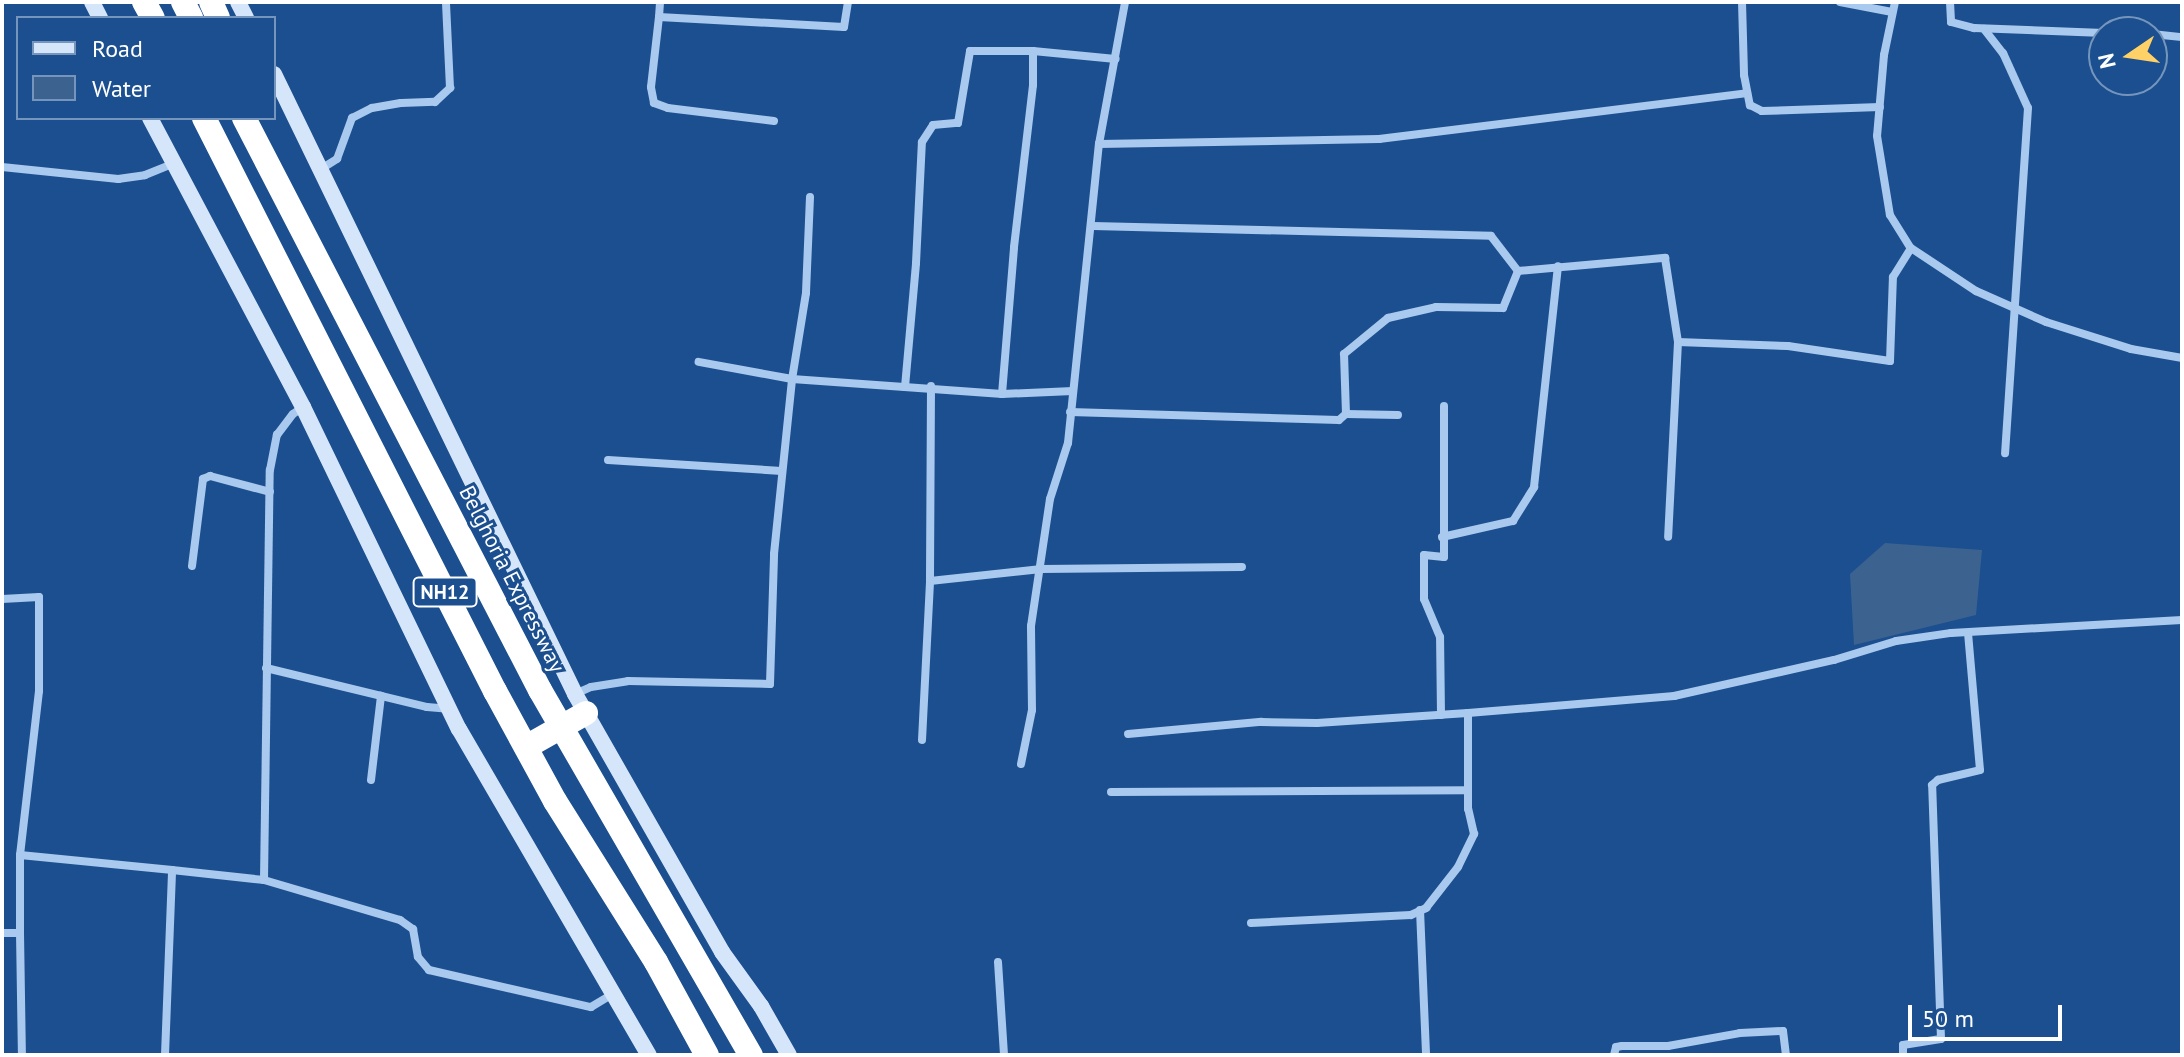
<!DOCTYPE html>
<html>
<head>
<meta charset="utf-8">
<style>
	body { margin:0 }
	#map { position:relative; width:2184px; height:1057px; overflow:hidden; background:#1b4f8f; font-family:"PT Sans",sans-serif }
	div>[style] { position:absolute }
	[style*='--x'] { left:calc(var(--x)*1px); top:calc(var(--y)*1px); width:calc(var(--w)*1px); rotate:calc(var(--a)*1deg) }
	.water>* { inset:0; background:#3c6290 }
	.street>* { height:8px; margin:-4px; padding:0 4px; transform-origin:4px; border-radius:4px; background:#a9c9ee }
	.secondary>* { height:16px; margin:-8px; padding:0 8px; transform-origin:8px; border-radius:8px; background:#d6e6fa }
	.highway>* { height:24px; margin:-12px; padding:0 12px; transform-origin:12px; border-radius:12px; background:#fff }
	span { translate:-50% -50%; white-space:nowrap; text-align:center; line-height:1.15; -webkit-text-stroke:6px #1b4f8f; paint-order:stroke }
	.shield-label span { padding:2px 6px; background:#1b4f8f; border:2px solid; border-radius:6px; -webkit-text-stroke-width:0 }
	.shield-label { font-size:20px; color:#fff; font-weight:700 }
	.street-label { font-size:22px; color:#fff }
	.frame { position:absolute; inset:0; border:4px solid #fff; pointer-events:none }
	.legend { position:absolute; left:16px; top:16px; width:260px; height:104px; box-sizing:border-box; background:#1b4f8f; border:2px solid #7695bc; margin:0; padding:10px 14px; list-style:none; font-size:24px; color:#fff }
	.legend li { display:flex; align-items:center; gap:16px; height:40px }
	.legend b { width:40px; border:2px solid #7695bc }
	.north { position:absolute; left:2088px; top:16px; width:80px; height:80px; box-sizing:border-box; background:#1b4f8f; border:2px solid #7695bc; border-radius:50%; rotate:257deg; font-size:22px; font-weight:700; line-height:32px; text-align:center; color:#fff }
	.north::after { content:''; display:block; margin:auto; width:28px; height:36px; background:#ffd166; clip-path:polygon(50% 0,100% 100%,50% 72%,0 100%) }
	.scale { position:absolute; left:1908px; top:1005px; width:154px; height:36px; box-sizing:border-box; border:4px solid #fff; border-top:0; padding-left:10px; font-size:24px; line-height:28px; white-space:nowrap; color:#fff; -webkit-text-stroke:6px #1b4f8f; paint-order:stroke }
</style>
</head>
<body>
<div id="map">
	<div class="water">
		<i style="clip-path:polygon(1885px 543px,1982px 550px,1976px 615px,1854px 645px,1850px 574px)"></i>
	</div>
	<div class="street">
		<i style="--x:1742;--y:2;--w:73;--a:88.4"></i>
		<i style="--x:1744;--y:75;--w:31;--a:79"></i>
		<i style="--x:1750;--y:105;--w:13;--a:27"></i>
		<i style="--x:1762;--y:111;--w:118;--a:-1.9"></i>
		<i style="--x:1840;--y:2;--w:53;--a:10.9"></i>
		<i style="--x:1895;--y:2;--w:54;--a:101.7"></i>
		<i style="--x:1884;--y:55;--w:81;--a:94.9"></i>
		<i style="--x:1877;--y:136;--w:80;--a:80.7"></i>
		<i style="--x:1890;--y:215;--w:39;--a:58"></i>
		<i style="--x:1911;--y:248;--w:78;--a:33.5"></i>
		<i style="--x:1976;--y:291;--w:77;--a:23.9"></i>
		<i style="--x:2046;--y:322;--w:89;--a:17.6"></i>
		<i style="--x:2131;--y:349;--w:52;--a:10"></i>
		<i style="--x:1950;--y:2;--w:20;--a:87"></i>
		<i style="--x:1951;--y:22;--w:24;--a:15"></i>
		<i style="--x:1974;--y:28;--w:130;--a:2.2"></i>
		<i style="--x:659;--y:17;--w:15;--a:-86"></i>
		<i style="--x:1984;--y:29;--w:31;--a:52"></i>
		<i style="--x:2003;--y:53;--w:60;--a:65.6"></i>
		<i style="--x:2028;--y:108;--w:346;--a:93.8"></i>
		<i style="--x:2152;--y:34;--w:30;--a:6"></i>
		<i style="--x:774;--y:121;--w:107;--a:-173"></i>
		<i style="--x:668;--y:108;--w:15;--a:-160"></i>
		<i style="--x:654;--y:103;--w:16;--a:-101"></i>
		<i style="--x:651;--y:87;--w:70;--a:-83.5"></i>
		<i style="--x:659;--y:17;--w:185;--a:3.1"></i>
		<i style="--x:844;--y:27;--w:25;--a:-81"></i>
		<i style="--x:1099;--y:144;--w:280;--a:-1"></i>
		<i style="--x:1379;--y:139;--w:371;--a:-7.1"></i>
		<i style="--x:2;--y:167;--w:117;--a:5.9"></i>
		<i style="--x:118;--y:179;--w:27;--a:-8"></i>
		<i style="--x:145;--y:175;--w:31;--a:-22"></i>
		<i style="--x:321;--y:169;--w:19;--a:-32"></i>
		<i style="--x:337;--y:159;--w:44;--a:-69.9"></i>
		<i style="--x:352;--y:118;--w:22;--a:-27"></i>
		<i style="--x:372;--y:108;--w:29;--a:-10"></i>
		<i style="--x:401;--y:103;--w:34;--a:-2"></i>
		<i style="--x:435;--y:102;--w:21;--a:-43"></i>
		<i style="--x:450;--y:88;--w:86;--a:-92.7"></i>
		<i style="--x:810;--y:197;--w:96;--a:92.4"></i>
		<i style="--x:806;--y:293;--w:87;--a:99.2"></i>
		<i style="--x:792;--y:379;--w:211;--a:4.1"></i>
		<i style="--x:1002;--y:394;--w:71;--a:-2.4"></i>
		<i style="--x:1093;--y:226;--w:398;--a:1.4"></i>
		<i style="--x:1491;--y:236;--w:44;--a:52.4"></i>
		<i style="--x:1678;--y:342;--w:110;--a:2.1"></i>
		<i style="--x:1788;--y:346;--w:103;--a:8.4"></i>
		<i style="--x:1890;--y:361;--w:84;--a:-88"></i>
		<i style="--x:1893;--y:277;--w:34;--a:-58"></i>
		<i style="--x:931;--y:386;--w:195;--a:90.3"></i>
		<i style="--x:930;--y:581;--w:112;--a:-6.2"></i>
		<i style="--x:1041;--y:569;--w:201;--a:-0.6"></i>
		<i style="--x:905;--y:387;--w:124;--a:-84.9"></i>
		<i style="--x:916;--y:263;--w:121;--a:-87.2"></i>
		<i style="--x:922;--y:142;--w:20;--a:-57"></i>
		<i style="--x:933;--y:125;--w:25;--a:-5"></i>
		<i style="--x:958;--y:123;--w:73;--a:-80.5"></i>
		<i style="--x:970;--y:51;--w:63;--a:0"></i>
		<i style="--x:1033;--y:51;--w:83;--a:5.5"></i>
		<i style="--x:1002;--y:394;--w:147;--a:-85.3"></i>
		<i style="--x:1014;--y:247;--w:163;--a:-83.3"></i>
		<i style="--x:1033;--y:85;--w:34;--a:-90"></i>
		<i style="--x:1070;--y:412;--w:269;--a:1.7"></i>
		<i style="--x:1339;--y:420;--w:9;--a:-41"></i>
		<i style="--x:1346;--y:414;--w:60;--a:-91.9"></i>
		<i style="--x:1344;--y:354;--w:57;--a:-39.3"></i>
		<i style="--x:1388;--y:318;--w:49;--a:-12.9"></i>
		<i style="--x:1436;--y:307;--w:67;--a:0.9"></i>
		<i style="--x:1503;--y:308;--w:40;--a:-68"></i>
		<i style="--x:1518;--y:271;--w:148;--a:-5.1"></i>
		<i style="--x:1665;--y:258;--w:85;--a:81.2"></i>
		<i style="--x:1678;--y:342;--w:195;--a:92.9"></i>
		<i style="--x:1346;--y:414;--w:52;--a:1.1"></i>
		<i style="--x:608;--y:460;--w:174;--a:3.6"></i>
		<i style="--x:1442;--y:537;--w:73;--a:-12.7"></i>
		<i style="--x:1513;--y:521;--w:40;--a:-58"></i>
		<i style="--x:1534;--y:487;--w:222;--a:-83.8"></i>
		<i style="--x:192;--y:566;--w:88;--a:-82.8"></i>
		<i style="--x:203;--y:479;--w:8;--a:-23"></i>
		<i style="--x:210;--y:476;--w:62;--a:14.9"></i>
		<i style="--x:2;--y:599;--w:37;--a:-3"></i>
		<i style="--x:39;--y:597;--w:94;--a:90"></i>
		<i style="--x:39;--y:691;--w:165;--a:96.6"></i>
		<i style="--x:20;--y:855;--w:78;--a:90"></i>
		<i style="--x:266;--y:668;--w:166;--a:13.6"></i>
		<i style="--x:427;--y:707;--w:21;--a:5"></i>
		<i style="--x:575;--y:694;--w:17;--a:-24"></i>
		<i style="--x:591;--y:687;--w:37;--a:-9"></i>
		<i style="--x:628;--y:681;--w:142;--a:1.2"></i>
		<i style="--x:770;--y:684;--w:130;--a:-88.2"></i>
		<i style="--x:774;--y:554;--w:176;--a:-84.1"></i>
		<i style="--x:792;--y:379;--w:95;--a:-169.6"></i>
		<i style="--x:1441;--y:715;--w:78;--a:-90.7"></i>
		<i style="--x:1440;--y:637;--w:41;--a:-112.8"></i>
		<i style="--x:1424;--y:599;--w:44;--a:-90"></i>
		<i style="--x:1424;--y:555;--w:20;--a:6"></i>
		<i style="--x:1444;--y:557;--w:151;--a:-90"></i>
		<i style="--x:1128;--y:734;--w:134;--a:-5.2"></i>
		<i style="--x:1261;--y:722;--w:56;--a:1"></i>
		<i style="--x:1317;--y:723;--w:151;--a:-3.8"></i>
		<i style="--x:922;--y:740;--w:159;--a:-87.1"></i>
		<i style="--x:1021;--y:764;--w:55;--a:-78.5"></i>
		<i style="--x:1032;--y:710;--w:84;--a:-90.7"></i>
		<i style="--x:1031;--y:626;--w:128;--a:-81.5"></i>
		<i style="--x:1050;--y:499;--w:59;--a:-72.2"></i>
		<i style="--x:1068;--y:443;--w:301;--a:-84.1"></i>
		<i style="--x:1099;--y:144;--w:144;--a:-79.6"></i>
		<i style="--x:371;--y:780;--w:85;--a:-83.2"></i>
		<i style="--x:1111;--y:792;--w:356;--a:-0.3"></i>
		<i style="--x:20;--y:855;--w:153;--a:5.6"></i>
		<i style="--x:264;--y:880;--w:142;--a:16.4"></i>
		<i style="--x:400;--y:920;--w:16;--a:35"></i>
		<i style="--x:413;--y:929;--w:28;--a:80"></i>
		<i style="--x:418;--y:957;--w:17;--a:50"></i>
		<i style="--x:429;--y:970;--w:166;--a:12.9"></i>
		<i style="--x:591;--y:1007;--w:27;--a:-31"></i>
		<i style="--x:1420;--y:910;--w:145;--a:87.6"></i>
		<i style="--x:1251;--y:923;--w:160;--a:-2.9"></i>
		<i style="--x:1411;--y:915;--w:17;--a:-25"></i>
		<i style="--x:1426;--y:908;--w:52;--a:-52"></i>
		<i style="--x:1458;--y:867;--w:37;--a:-64"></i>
		<i style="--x:1474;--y:834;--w:26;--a:-103"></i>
		<i style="--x:1468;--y:809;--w:96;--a:-90"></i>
		<i style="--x:1468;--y:713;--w:207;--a:-4.7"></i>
		<i style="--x:1674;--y:696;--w:164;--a:-12.7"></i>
		<i style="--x:1834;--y:660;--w:65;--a:-17"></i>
		<i style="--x:1896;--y:641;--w:56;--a:-8.3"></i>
		<i style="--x:1951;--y:633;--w:231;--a:-3.2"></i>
		<i style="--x:2;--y:933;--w:18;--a:0"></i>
		<i style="--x:20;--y:933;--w:122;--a:89.1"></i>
		<i style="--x:998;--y:962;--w:93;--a:86.3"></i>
		<i style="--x:165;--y:1055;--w:185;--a:-87.8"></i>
		<i style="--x:172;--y:870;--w:93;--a:6.2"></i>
		<i style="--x:264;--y:880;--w:410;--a:-89.2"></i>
		<i style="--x:270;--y:470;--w:36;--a:-79"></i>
		<i style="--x:277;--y:435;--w:26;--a:-53"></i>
		<i style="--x:293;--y:414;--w:12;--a:-35"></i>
		<i style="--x:1614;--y:1055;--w:8;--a:-76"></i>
		<i style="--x:1616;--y:1047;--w:6;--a:-9"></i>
		<i style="--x:1622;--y:1046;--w:46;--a:0"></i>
		<i style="--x:1668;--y:1046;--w:73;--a:-10.2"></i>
		<i style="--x:1740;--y:1033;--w:43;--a:-2.7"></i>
		<i style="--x:1783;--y:1031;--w:24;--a:83"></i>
		<i style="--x:1903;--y:1055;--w:10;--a:-90"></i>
		<i style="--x:1903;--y:1045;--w:38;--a:-9"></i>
		<i style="--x:1941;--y:1039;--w:254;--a:-92"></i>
		<i style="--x:1932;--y:785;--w:8;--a:-40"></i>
		<i style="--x:1938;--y:780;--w:43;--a:-13.4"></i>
		<i style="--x:1980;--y:770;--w:137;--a:-95"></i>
	</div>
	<div class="secondary">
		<i style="--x:92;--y:2;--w:18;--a:63"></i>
		<i style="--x:238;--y:2;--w:18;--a:63"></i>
		<i style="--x:274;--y:74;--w:689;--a:64.1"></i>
		<i style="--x:575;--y:694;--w:297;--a:60.3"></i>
		<i style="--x:722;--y:952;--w:67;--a:54.2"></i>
		<i style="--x:761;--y:1006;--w:56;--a:60.3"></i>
		<i style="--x:150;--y:118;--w:327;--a:62.1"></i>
		<i style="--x:303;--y:407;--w:358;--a:64.2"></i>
		<i style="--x:459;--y:729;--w:377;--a:59.8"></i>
	</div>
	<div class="highway">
		<i style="--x:144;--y:2;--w:18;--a:61"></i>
		<i style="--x:183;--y:2;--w:18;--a:63"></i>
		<i style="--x:211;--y:2;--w:17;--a:66"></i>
		<i style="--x:204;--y:118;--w:643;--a:63.08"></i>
		<i style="--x:495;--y:691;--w:125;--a:61.4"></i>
		<i style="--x:555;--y:801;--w:190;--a:57.9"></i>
		<i style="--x:656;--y:962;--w:106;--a:61.3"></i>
		<i style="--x:244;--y:118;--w:644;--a:62.64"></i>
		<i style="--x:540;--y:690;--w:422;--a:60"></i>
		<i style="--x:526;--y:747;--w:69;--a:-29.5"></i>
	</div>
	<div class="shield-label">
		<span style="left:445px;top:592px">NH12</span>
	</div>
	<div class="street-label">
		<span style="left:512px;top:579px;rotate:63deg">Belghoria Expressway</span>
	</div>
	<div class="frame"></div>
	<ul class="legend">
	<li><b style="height:10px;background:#d6e6fa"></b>Road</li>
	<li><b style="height:22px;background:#3c6290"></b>Water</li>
	</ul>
	<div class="north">N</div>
	<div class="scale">50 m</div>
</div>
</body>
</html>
